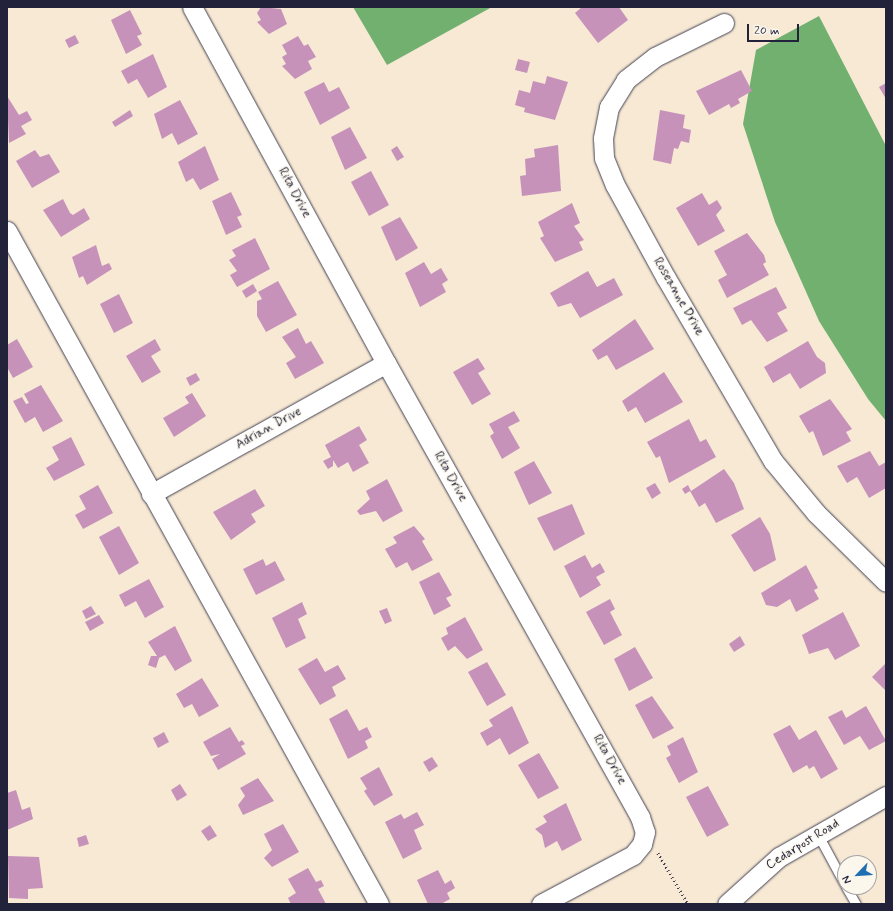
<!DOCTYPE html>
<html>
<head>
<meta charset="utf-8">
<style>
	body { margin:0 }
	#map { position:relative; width:893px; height:911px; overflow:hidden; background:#f7e9d4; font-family:Mynerve,sans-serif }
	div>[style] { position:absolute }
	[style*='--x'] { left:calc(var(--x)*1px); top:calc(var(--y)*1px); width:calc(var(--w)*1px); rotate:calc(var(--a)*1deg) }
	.forest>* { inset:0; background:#72b070 }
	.building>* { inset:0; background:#c692ba }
	.path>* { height:2.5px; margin-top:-1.25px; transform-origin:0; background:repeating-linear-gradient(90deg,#424052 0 1px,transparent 0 4px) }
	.roads { filter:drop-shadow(0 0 1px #424052) drop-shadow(0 0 1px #424052) }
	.lane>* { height:9px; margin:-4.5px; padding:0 4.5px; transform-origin:4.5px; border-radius:4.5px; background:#fff }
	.street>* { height:19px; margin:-9.5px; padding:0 9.5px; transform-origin:9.5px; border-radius:9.5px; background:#fff }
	span { translate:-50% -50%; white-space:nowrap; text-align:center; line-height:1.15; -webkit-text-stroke:3px #fbf7ec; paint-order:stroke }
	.street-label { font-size:13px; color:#22223b }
	.frame { position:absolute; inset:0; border:8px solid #22223b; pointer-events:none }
	.north { position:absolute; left:837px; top:855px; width:40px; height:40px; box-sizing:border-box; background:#fbf7ec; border:1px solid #a4a2a5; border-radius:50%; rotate:245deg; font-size:11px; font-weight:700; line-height:16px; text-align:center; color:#22223b }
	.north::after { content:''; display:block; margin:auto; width:14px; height:18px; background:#1f6fb2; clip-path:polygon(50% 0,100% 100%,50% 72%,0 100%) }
	.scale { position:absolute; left:747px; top:24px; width:52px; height:18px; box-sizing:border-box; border:2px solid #22223b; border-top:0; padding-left:5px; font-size:12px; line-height:14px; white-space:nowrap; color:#22223b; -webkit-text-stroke:3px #fbf7ec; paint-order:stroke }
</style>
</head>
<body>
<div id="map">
	<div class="forest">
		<i style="clip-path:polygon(353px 7px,492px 7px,387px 65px)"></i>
		<i style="clip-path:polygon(819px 16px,886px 146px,886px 421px,868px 399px,819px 321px,775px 222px,743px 124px,756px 50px)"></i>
	</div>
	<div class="building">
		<i style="clip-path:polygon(261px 7px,281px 9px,287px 24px,269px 34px,257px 22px,261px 20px,257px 13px)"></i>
		<i style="clip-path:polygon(582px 7px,619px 7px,628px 20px,598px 43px,575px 13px)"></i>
		<i style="clip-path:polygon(130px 10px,142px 34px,137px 36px,142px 45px,126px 54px,111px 20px)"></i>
		<i style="clip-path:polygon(75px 35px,79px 43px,69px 48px,65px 40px)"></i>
		<i style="clip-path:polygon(298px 36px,304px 46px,308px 44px,316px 57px,308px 61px,312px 69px,295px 79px,282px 66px,286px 64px,282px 57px,287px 54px,282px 45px)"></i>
		<i style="clip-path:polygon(153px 54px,167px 87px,148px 98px,137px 79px,128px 84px,121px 71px)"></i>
		<i style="clip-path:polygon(518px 59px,530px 62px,527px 73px,515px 70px)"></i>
		<i style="clip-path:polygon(741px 70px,752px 91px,738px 99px,740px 103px,731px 108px,729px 104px,709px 115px,696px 91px)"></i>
		<i style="clip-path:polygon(547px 76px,568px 82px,555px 120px,524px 112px,525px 108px,515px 105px,519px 90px,530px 93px,533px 81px,545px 84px)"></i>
		<i style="clip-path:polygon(324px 82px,329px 92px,339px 87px,350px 108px,320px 125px,304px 92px)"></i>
		<i style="clip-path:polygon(886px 83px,886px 99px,879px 87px)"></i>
		<i style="clip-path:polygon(7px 96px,19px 115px,27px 111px,32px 120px,21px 126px,26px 134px,9px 143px)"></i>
		<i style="clip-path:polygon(180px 100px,198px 134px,178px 145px,172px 133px,162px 139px,154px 114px)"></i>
		<i style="clip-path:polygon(130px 110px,133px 116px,115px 127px,112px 122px)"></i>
		<i style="clip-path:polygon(660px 110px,685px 115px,683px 128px,691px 130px,689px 143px,681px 141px,678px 149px,674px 148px,671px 164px,653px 160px)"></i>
		<i style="clip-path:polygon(350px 127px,367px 158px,345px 170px,331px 137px)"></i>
		<i style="clip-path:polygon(558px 145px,561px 191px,522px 196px,520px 176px,526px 175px,525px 159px,535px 157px,534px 149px)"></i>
		<i style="clip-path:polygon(205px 146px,219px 180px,200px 190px,193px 178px,186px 182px,178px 162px)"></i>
		<i style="clip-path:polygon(397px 146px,404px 157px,397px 161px,391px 150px)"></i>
		<i style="clip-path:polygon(35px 150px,40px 157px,49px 154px,60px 172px,32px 188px,16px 161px)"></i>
		<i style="clip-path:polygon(371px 171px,389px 205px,369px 216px,351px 182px)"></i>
		<i style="clip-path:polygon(231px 192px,242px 215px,237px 217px,242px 227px,226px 235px,212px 201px)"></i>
		<i style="clip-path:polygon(702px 193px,709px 205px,717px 200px,722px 208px,716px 215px,725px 231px,698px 246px,676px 208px)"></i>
		<i style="clip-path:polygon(63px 199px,70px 213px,73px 215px,84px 208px,90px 219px,61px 237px,43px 210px)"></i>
		<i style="clip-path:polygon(572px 203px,580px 223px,574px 226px,584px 240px,579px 242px,583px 250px,555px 262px,540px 238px,544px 236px,538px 222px)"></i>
		<i style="clip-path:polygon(400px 217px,418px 248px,396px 261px,381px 227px)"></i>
		<i style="clip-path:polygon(747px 233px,764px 255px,766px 262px,763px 264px,769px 275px,727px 298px,718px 280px,727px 275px,714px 251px)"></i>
		<i style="clip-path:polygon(255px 238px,270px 269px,237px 287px,230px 275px,237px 271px,229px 260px,236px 256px,232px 250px)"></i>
		<i style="clip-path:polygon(96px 245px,102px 266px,109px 263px,112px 269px,87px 285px,83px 276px,79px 278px,72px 257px)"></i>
		<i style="clip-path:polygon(424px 262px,431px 274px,441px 268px,448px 280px,442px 284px,446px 292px,420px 307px,405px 273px)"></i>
		<i style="clip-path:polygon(588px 271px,597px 287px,614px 278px,623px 295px,580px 318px,571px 303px,558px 307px,550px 293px)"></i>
		<i style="clip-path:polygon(278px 281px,297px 315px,266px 332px,257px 316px,257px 301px,262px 299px,258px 292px)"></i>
		<i style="clip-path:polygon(253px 284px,257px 291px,246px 298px,242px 291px)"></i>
		<i style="clip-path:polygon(776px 287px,787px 308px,777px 313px,788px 331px,767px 342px,751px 320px,742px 325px,733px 308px)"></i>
		<i style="clip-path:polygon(119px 294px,133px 323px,114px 333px,100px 304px)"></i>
		<i style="clip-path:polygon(635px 319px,654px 349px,616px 370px,607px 355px,598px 360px,592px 350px)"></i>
		<i style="clip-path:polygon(298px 328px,306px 344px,311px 341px,324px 363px,295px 379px,286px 363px,296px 357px,282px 337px)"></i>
		<i style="clip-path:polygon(17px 339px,33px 367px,13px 378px,7px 367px,7px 345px)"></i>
		<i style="clip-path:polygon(155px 339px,161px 350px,151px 356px,161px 372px,142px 383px,126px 356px)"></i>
		<i style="clip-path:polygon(808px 341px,817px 357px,825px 363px,826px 373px,800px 389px,790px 373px,773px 383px,764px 367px)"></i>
		<i style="clip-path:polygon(478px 358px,485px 369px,478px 373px,491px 394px,472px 405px,453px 372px)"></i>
		<i style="clip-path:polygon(664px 372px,683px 402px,645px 423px,636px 407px,628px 412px,622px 401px)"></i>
		<i style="clip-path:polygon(196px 373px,200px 380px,190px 386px,186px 378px)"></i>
		<i style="clip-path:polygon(41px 385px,63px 421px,43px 432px,35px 417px,25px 423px,13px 401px,22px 397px,26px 404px,29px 403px,24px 394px)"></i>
		<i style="clip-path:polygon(192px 393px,206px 416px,174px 437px,163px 418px,189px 403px,185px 397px)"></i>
		<i style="clip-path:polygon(830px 399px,852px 429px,846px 432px,851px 441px,823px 456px,813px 431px,809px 433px,799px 416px)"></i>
		<i style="clip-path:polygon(514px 411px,520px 421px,508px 427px,520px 448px,502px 459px,490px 436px,494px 433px,489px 424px)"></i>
		<i style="clip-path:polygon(689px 419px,700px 442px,706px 439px,716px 457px,669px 483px,660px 456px,656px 458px,647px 442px)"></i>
		<i style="clip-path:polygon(359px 426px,367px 440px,359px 445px,369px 463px,353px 472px,348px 462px,338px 468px,333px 460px,333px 466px,328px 469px,323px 461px,331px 457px,325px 445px)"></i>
		<i style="clip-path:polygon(71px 437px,85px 465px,54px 481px,46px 468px,59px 460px,52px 447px)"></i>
		<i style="clip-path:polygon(870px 451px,879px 466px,886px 462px,886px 488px,869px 498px,857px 477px,847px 483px,837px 466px)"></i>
		<i style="clip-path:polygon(534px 461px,552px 493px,529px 505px,514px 472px)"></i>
		<i style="clip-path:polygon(724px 469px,734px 483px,744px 509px,716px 523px,705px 503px,699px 507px,690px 491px,685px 494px,682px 489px,688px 485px,691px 491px)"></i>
		<i style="clip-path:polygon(387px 479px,403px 511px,383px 522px,376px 511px,360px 515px,357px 511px,370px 499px,366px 491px)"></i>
		<i style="clip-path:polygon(655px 483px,661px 493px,652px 499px,646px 488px)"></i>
		<i style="clip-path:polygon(98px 485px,113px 513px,83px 529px,75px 515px,86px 509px,79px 496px)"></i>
		<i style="clip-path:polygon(255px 489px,265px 506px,251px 514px,256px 522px,231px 540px,213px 512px)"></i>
		<i style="clip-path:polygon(572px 504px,585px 534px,554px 551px,537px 518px)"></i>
		<i style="clip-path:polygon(760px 517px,770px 534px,776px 560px,754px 572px,731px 535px)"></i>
		<i style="clip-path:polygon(119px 526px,139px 563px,119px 575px,99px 537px)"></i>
		<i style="clip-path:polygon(414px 526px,425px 539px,422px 541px,433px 560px,412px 571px,407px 562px,396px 568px,385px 549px,397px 543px,393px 537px)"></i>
		<i style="clip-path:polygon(585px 555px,592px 568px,600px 563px,605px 572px,596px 577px,601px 585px,580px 598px,564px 566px)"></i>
		<i style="clip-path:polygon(263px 559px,266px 566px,275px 561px,285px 580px,256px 595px,243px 569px)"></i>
		<i style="clip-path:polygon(806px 565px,818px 588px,814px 590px,819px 599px,796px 612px,790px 599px,777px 607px,766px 605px,761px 593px)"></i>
		<i style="clip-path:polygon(439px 572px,452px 595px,446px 598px,451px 606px,434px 615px,419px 582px)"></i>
		<i style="clip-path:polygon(149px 579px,164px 607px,145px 618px,136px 601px,125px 607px,119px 595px)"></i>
		<i style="clip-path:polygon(610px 599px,615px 609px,610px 612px,622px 635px,604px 645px,586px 612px)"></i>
		<i style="clip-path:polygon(302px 602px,307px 614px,298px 619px,306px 638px,286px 648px,272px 618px)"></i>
		<i style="clip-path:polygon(91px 606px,96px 614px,86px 619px,82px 611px)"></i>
		<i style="clip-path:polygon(387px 608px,392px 621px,385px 624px,379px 611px)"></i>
		<i style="clip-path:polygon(843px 612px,860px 646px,835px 660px,828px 648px,809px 654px,802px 635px)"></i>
		<i style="clip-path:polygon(99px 615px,104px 623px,90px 631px,85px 622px)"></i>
		<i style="clip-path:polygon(465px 617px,483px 650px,467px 659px,455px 646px,448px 651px,441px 638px,448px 634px,446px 628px)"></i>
		<i style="clip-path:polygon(175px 626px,192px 661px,175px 671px,165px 655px,159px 658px,156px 668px,148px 665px,151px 656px,157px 656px,148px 642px)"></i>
		<i style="clip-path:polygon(740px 636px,745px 645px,734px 652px,729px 644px)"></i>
		<i style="clip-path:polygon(635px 647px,653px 678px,629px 691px,614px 659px)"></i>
		<i style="clip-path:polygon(317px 658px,325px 672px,338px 665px,346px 679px,332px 687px,336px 696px,320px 705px,298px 669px)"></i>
		<i style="clip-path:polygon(487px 662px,506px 695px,487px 706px,468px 672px)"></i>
		<i style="clip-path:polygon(886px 663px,886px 691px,872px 677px)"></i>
		<i style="clip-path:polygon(202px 678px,219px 706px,199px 717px,192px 704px,184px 708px,176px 694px)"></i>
		<i style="clip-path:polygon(652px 696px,674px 728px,653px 739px,635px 705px)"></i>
		<i style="clip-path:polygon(512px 706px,529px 743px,509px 755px,500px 738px,487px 746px,480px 733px,493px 726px,489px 720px)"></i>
		<i style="clip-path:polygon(866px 706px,886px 741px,869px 750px,860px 736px,844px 745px,828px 717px,842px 710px,846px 718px)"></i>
		<i style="clip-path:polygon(347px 709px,359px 731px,367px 727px,372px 737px,365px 741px,368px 748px,348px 759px,329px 719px)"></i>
		<i style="clip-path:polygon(790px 725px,799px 740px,816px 730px,838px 769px,821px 779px,814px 766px,809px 769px,807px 765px,793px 773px,773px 734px)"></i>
		<i style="clip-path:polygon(230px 727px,239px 742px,242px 740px,245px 744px,241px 746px,246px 754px,218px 770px,212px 759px,220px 754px,211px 756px,203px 742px)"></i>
		<i style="clip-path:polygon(164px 732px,169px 742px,158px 748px,153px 738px)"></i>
		<i style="clip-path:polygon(683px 737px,698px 772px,679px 783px,666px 758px,671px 755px,667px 746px)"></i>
		<i style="clip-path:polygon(539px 753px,559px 788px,538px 799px,518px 765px)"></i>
		<i style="clip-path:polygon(432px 757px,438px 766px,429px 772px,423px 762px)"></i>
		<i style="clip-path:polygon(379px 767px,393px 795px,374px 806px,364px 791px,367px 789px,360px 778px)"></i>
		<i style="clip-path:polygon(258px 778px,274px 801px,243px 815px,238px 805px,245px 796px,240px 788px)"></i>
		<i style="clip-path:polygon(180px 784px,187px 795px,177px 801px,171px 790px)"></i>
		<i style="clip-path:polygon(708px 786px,729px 825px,707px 837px,686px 797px)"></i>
		<i style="clip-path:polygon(16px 790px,22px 810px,30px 807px,33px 819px,7px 830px,7px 793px)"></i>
		<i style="clip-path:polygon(566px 803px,582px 840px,562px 851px,557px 841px,545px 848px,542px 835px,535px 829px,547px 822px,543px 816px)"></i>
		<i style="clip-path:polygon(417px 812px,424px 825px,414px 830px,422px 849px,403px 859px,385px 822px,401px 814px,404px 819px)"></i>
		<i style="clip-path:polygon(283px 824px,299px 852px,272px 867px,264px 858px,272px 850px,264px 834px)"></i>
		<i style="clip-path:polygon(210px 825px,217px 836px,208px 841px,201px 831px)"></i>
		<i style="clip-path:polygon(86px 835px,89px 844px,79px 847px,77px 838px)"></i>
		<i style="clip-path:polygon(8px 856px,39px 857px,43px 888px,28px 889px,28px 899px,9px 898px)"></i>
		<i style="clip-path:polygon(308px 868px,316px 882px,321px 880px,324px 886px,318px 889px,326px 904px,291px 904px,288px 898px,296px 893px,288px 879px)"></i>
		<i style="clip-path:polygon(438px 870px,445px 884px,451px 880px,455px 888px,447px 893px,450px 899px,441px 904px,428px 904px,417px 880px)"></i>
	</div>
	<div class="path">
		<i style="--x:658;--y:853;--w:59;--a:59.5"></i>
	</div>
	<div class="roads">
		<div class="lane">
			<i style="--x:817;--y:833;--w:59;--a:61.7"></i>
			<i style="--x:846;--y:887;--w:20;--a:60"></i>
		</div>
		<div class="street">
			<i style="--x:192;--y:7;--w:405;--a:61.4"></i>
			<i style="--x:386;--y:363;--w:520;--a:60.77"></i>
			<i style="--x:640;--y:817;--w:16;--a:72"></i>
			<i style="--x:645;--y:832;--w:12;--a:104"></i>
			<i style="--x:642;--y:844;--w:14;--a:129"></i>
			<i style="--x:633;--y:855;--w:104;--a:152"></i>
			<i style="--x:724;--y:23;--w:77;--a:153.8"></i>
			<i style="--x:655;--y:57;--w:37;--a:142"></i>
			<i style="--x:626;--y:80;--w:32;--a:122"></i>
			<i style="--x:609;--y:107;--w:32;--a:101"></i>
			<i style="--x:603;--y:138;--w:20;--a:87"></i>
			<i style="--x:604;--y:158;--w:29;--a:68"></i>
			<i style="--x:615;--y:185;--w:106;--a:61.3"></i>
			<i style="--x:666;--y:278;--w:212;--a:59.7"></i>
			<i style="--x:773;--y:461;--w:67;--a:50.4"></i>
			<i style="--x:816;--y:513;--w:98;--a:44.6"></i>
			<i style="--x:7;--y:231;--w:769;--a:61.07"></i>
			<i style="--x:151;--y:494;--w:269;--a:-29.1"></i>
			<i style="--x:727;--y:904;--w:70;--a:-42.1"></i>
			<i style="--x:779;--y:857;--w:123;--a:-29.7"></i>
		</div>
	</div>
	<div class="street-label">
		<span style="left:294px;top:193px;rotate:62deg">Rita Drive</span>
		<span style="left:678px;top:297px;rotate:60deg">Roseanne Drive</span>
		<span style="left:269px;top:429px;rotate:-29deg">Adrian Drive</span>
		<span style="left:450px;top:477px;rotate:61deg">Rita Drive</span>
		<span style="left:609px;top:760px;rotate:61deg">Rita Drive</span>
		<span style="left:803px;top:845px;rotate:-32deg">Cedarpost Road</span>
	</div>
	<div class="frame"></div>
	<div class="north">N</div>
	<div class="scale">20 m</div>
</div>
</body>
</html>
